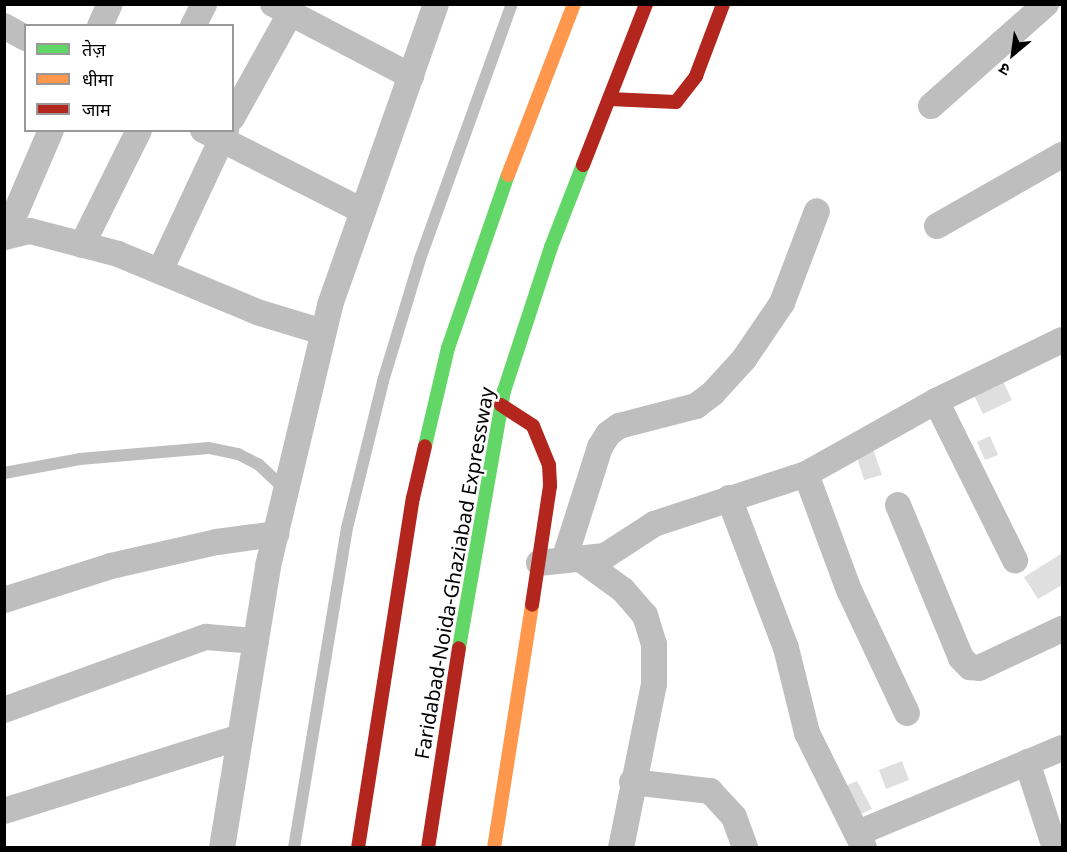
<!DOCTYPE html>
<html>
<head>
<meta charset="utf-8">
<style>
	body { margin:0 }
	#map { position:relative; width:1067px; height:852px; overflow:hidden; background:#fff; font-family:"Noto Sans","Noto Sans Devanagari",sans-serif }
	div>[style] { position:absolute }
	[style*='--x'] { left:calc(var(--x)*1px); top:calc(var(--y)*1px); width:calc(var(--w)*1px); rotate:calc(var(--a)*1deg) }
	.building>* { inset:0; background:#dfdfdf }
	.lane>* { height:12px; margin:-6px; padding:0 6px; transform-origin:6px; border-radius:6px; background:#bebebe }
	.street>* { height:26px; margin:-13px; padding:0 13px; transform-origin:13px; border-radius:13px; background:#bebebe }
	.fast>* { height:14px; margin:-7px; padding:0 7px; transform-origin:7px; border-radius:7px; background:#63d668 }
	.slow>* { height:14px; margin:-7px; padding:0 7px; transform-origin:7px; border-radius:7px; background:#ff974d }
	.jam>* { height:14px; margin:-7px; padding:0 7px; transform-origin:7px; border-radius:7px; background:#b3261e }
	span { translate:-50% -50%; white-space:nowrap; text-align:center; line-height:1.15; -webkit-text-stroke:5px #fff; paint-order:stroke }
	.street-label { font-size:20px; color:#000 }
	.frame { position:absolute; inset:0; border:6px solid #000; pointer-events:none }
	.legend { position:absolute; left:24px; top:24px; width:210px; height:108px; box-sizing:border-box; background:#fff; border:2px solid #999; margin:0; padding:8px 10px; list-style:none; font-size:18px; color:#000 }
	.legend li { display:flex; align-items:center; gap:12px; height:30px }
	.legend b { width:30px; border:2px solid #999 }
	.north { position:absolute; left:983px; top:24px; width:60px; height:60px; -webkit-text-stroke:4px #fff; paint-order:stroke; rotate:209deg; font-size:16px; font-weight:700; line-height:24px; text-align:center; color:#000 }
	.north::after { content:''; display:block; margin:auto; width:21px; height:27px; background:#000; clip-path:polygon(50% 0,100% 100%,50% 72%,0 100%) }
</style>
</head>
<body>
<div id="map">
	<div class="building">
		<i style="clip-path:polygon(1001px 377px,1012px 400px,983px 414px,972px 391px)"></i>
		<i style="clip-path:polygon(990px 436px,998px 455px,985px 460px,977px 442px)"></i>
		<i style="clip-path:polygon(873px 449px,882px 475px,864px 480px,856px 454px)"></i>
		<i style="clip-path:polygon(1061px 554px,1062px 585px,1038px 599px,1024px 577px)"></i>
		<i style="clip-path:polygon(902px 761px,909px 780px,886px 789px,879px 770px)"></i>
		<i style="clip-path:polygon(857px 781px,872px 809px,857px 816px,843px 787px)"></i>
	</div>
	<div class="lane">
		<i style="--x:4;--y:473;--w:77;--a:-10.4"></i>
		<i style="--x:80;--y:459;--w:129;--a:-4.9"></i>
		<i style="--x:209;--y:448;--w:30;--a:12"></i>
		<i style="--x:238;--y:454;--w:22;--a:27"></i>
		<i style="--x:258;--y:464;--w:38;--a:43"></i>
		<i style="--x:294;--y:848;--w:324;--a:-80.6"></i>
		<i style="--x:347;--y:528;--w:151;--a:-76.2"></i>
		<i style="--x:383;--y:381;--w:127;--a:-73.1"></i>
		<i style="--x:420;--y:259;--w:271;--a:-70.2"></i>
	</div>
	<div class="street">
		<i style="--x:273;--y:4;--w:156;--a:27.6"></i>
		<i style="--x:4;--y:26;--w:25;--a:29"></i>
		<i style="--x:100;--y:26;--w:24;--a:-66"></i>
		<i style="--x:193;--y:26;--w:25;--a:-63"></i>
		<i style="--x:931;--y:106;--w:154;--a:-41.6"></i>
		<i style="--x:232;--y:118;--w:119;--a:-60.9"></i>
		<i style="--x:203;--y:130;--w:179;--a:26.9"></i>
		<i style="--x:937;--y:226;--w:144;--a:-29.6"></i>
		<i style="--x:4;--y:237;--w:27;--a:-13"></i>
		<i style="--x:30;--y:231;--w:91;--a:14.6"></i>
		<i style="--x:118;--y:254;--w:151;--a:22.6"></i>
		<i style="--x:257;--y:312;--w:69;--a:16.9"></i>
		<i style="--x:5;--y:237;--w:116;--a:-66.7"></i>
		<i style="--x:82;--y:245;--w:128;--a:-63.6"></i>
		<i style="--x:160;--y:271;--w:156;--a:-64.9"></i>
		<i style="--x:936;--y:401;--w:178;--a:63.6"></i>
		<i style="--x:806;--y:474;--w:124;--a:69.7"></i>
		<i style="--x:849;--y:590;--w:136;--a:64.8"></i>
		<i style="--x:729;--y:498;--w:160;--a:69.2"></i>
		<i style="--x:786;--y:648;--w:88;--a:76.1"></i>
		<i style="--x:807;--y:733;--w:128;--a:63.6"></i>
		<i style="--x:898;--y:505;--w:165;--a:67.6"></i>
		<i style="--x:961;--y:658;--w:13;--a:45"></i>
		<i style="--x:970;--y:667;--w:9;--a:6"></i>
		<i style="--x:979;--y:668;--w:92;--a:-25.2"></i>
		<i style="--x:579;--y:558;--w:54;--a:36"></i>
		<i style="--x:623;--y:590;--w:33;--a:49"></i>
		<i style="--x:645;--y:615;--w:30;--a:73"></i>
		<i style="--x:654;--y:644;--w:40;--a:90"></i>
		<i style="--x:654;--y:684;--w:167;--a:101.4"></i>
		<i style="--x:564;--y:560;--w:119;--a:-72.3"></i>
		<i style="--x:600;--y:447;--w:15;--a:-58"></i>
		<i style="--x:608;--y:434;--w:14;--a:-36"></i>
		<i style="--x:619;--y:426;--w:80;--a:-14.6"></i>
		<i style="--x:696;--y:406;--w:21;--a:-37"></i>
		<i style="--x:713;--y:393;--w:46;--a:-47.6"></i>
		<i style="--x:744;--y:359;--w:68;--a:-55.8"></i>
		<i style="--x:782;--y:303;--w:98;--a:-69.2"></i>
		<i style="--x:539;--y:563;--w:66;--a:-6.1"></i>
		<i style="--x:605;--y:556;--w:59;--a:-33.1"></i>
		<i style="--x:654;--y:524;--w:160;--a:-18.2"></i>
		<i style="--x:806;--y:474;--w:149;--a:-29.3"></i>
		<i style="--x:936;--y:401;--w:140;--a:-25.8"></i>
		<i style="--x:4;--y:600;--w:112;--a:-17.6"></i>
		<i style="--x:111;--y:566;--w:109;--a:-12.8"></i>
		<i style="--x:217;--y:542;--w:60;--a:-7.7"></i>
		<i style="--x:4;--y:710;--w:215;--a:-19.9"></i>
		<i style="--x:206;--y:637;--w:50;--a:4.6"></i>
		<i style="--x:1027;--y:762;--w:90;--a:72"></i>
		<i style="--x:632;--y:782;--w:79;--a:6.6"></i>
		<i style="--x:710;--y:791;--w:35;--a:47"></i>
		<i style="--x:734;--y:817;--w:33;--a:70"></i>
		<i style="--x:4;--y:811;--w:247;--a:-17.4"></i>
		<i style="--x:858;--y:833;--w:221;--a:-22.6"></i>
		<i style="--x:222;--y:848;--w:286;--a:-80.7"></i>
		<i style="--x:268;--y:566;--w:268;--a:-76.6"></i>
		<i style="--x:330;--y:305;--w:319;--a:-70.6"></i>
	</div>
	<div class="fast">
		<i style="--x:425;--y:446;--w:101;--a:-76.8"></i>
		<i style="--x:448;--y:348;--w:183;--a:-70.9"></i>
		<i style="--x:459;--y:648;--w:261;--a:-80.1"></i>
		<i style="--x:504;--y:391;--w:151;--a:-71.9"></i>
		<i style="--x:551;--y:247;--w:88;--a:-68.7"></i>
	</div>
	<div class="slow">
		<i style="--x:508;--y:175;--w:183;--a:-68.9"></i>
		<i style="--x:494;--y:848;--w:246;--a:-81.1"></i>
	</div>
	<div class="jam">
		<i style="--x:609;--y:99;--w:67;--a:2.6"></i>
		<i style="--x:676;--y:102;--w:33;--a:-52"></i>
		<i style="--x:696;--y:76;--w:77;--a:-69.4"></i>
		<i style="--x:583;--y:165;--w:173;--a:-68.6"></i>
		<i style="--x:501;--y:405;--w:38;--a:33"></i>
		<i style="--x:533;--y:426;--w:42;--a:67.7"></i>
		<i style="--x:549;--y:465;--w:21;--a:87"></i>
		<i style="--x:550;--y:486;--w:120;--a:98.6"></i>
		<i style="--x:358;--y:848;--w:354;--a:-81.1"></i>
		<i style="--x:413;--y:498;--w:53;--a:-77"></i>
		<i style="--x:428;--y:848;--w:202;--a:-81.2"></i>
	</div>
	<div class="street-label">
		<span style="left:454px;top:573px;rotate:-80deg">Faridabad-Noida-Ghaziabad Expressway</span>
	</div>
	<div class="frame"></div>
	<ul class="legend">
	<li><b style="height:8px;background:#63d668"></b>तेज़</li>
	<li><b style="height:8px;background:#ff974d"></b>धीमा</li>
	<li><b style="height:8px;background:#b3261e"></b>जाम</li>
	</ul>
	<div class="north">उ</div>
</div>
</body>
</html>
